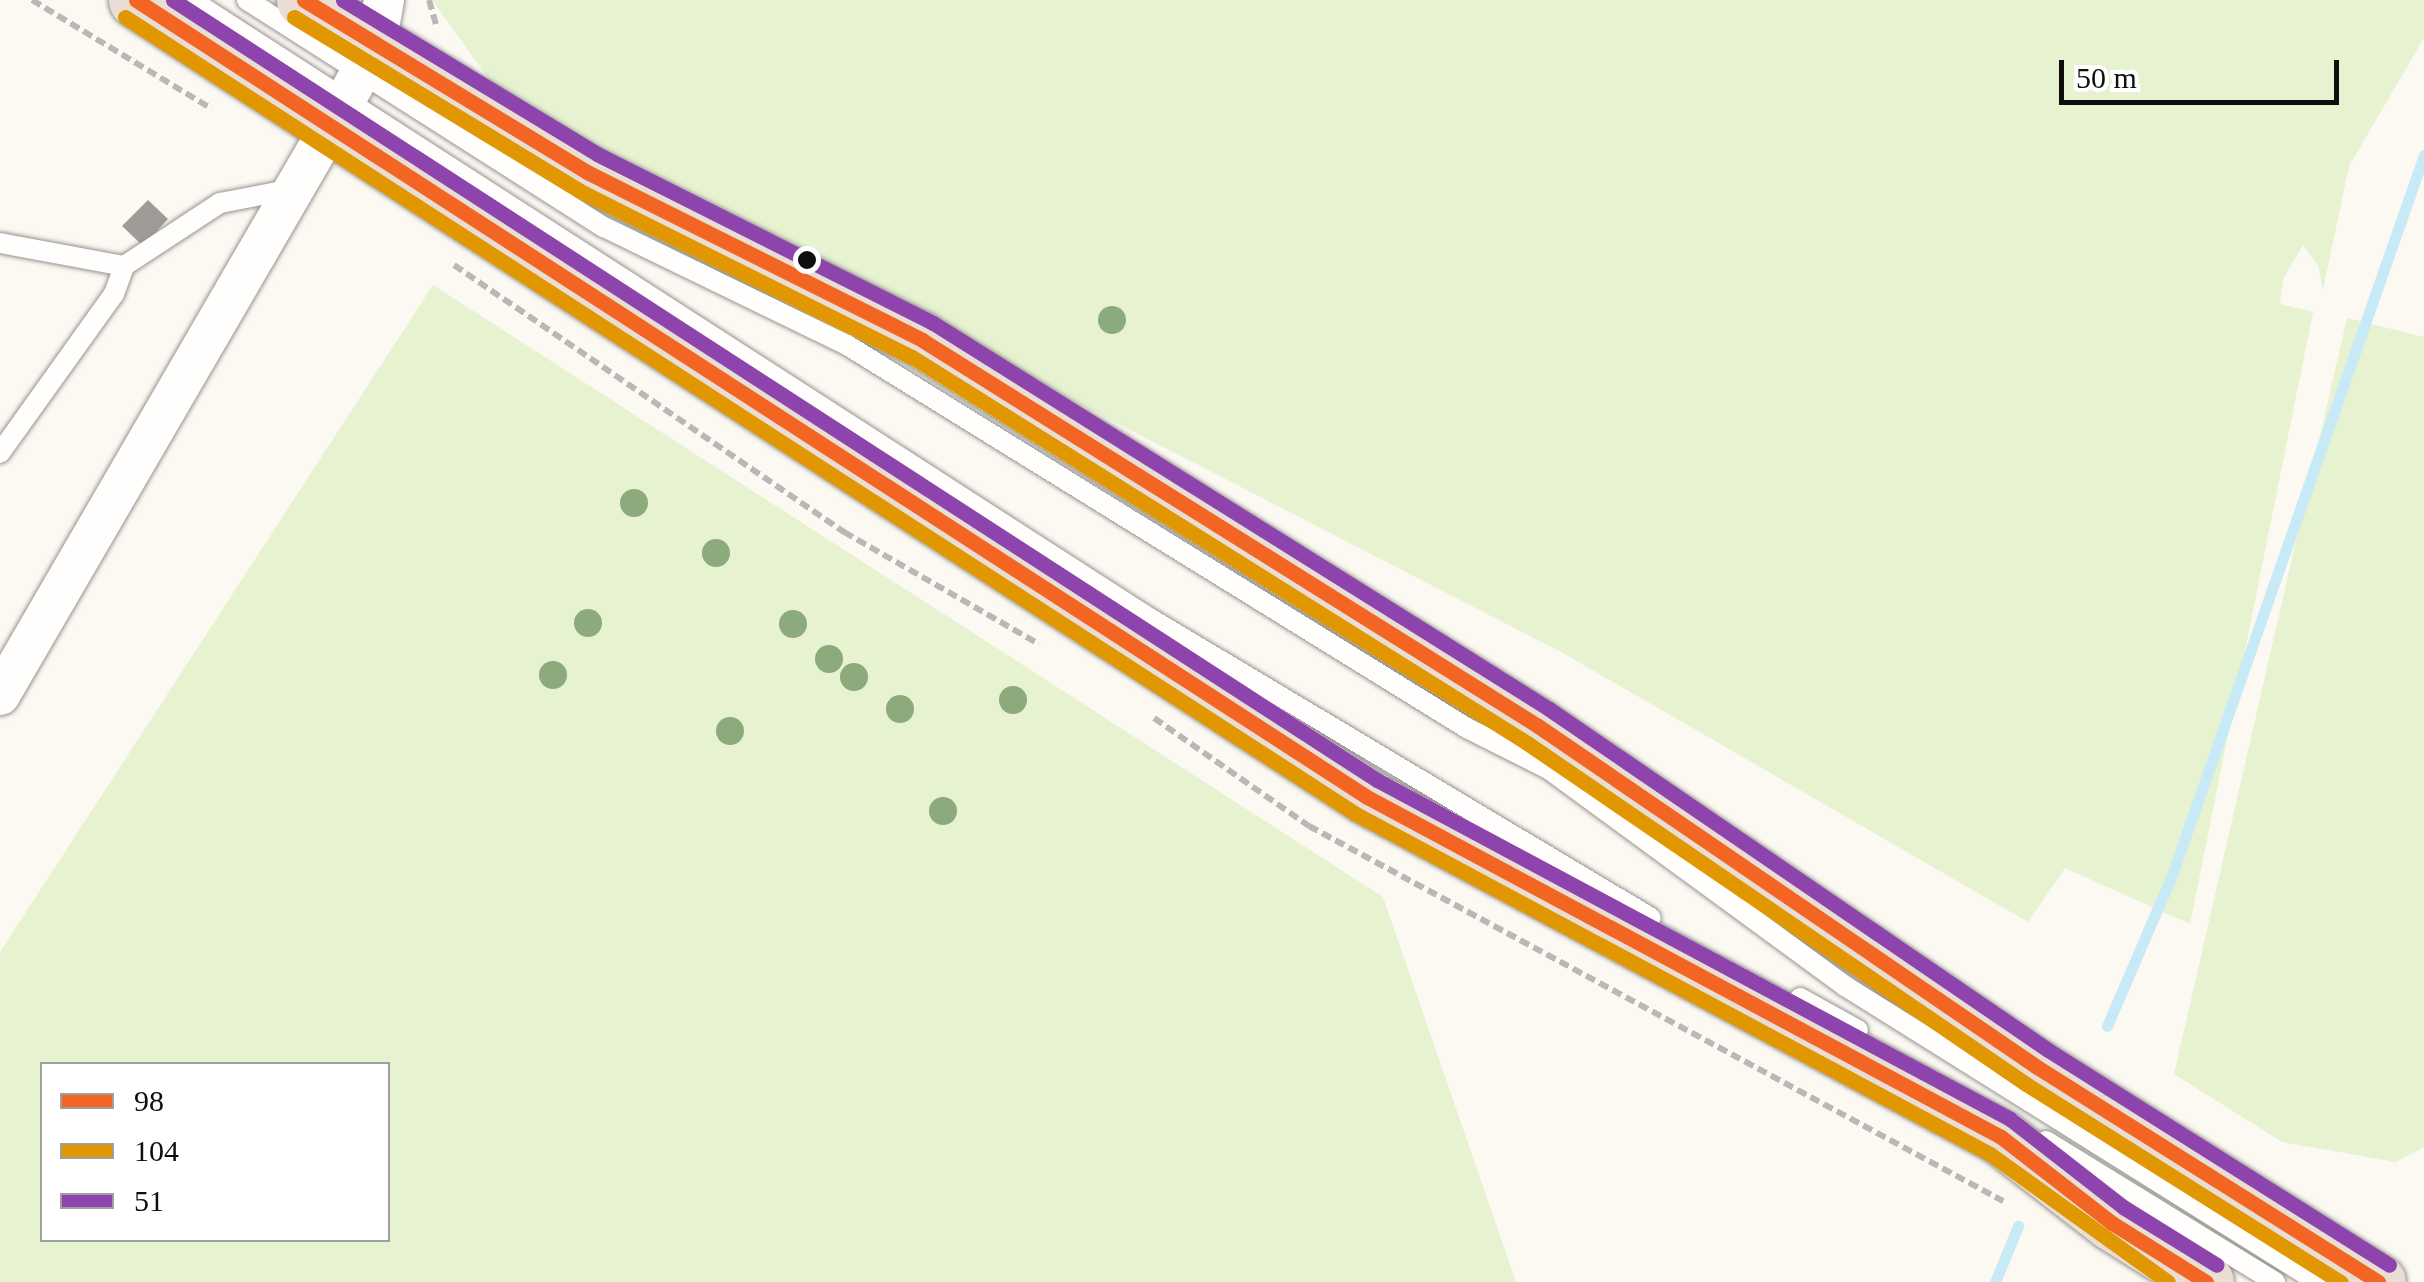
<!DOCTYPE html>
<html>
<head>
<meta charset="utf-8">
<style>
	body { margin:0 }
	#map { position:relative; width:2424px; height:1282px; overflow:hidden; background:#fcf9f2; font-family:"Times New Roman",serif }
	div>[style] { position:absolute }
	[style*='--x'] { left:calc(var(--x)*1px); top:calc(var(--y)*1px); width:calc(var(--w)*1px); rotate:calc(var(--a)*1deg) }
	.green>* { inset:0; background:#e7f2d1 }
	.stream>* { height:11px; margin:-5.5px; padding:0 5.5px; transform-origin:5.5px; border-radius:5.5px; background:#c8eaf7 }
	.building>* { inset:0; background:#9f9c98 }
	.path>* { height:6px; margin-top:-3px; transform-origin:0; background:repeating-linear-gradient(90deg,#b8b8b6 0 10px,transparent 0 15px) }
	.roads { filter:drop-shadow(0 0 2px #959491) drop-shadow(0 0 2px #959491) }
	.lane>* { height:20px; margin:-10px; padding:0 10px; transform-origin:10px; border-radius:10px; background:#fffefd }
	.street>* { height:40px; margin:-20px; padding:0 20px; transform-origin:20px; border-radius:20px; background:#fffefd }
	.highway>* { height:55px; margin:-27.5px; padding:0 27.5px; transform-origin:27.5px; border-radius:27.5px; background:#eaddd4 }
	.bus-1>* { height:15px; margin:-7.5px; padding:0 7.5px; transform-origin:7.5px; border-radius:7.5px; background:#f26522 }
	.bus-2>* { height:15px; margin:-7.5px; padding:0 7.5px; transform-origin:7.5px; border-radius:7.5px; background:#e09701 }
	.bus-3>* { height:15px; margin:-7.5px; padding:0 7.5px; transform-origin:7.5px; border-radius:7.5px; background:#8e44ad }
	.trees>* { width:28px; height:28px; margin:-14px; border-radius:50%; background:#8caa7c }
	.dots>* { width:28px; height:28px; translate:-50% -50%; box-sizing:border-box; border:5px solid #fff; border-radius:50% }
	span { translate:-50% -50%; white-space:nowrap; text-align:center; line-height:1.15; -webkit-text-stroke:10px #fff; paint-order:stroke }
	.legend { position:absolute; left:40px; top:1062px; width:350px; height:180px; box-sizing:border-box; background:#fff; border:2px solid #9f9f9f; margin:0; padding:12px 18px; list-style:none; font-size:30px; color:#0e0e0e }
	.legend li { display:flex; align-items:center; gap:20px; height:50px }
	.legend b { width:50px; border:2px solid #9f9f9f }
	.scale { position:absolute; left:2059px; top:60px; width:280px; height:45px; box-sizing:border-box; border:5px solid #0e0e0e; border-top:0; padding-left:12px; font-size:30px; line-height:35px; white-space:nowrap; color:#0e0e0e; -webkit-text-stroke:8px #fff; paint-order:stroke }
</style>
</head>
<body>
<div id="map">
	<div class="green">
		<i style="clip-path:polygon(432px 0,2424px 0,2424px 38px,2349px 166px,2323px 290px,2318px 265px,2303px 245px,2283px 279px,2280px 304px,2313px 312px,2190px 924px,2065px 868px,2028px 922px,1563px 653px,905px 314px,532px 139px)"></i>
		<i style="clip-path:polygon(evenodd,433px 285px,1383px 897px,1516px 1282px,0 1282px,0 952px,433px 285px,388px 1064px,388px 1240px,42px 1240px,42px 1064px,388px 1064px)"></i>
		<i style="clip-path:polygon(2347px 318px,2424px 337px,2424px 1147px,2396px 1162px,2282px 1142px,2174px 1074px)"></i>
	</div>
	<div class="stream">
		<i style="--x:2107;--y:1026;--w:164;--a:-66.7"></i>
		<i style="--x:2172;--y:875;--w:763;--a:-70.71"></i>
		<i style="--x:1995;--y:1282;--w:61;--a:-67.7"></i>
	</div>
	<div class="building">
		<i style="clip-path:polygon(148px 200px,168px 219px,143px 246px,122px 226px)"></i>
	</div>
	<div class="path">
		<i style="--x:32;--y:0;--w:210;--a:31.2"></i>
		<i style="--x:429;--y:0;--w:29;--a:74"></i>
		<i style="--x:454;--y:265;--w:473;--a:34.4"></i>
		<i style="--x:844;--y:532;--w:225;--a:29.9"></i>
		<i style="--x:1154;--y:718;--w:189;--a:34.9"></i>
		<i style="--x:1309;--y:826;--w:789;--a:28.38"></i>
	</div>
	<div class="roads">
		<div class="lane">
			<i style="--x:191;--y:0;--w:1136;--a:32.82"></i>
			<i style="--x:1146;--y:616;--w:588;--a:30.88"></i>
			<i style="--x:247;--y:0;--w:423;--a:32.5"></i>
			<i style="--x:604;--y:227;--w:270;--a:25.9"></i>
			<i style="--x:847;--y:345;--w:729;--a:31.71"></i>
			<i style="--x:1467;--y:728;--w:93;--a:26.8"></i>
			<i style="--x:1550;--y:770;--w:366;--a:36.2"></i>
			<i style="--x:1845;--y:986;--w:558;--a:32.04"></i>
			<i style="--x:0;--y:243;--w:126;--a:10.5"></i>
			<i style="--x:0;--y:453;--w:196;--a:-54.4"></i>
			<i style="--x:114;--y:294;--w:30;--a:-70"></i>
			<i style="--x:124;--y:266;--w:115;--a:-33.3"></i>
			<i style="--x:220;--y:203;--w:74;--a:-10.9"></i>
			<i style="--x:1800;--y:998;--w:66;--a:28.9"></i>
			<i style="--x:2046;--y:1141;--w:269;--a:31.6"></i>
		</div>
		<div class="street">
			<i style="--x:0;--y:695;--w:663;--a:-59.84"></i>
			<i style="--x:333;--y:122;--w:88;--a:-60.8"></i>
			<i style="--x:376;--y:45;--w:46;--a:-79.9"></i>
		</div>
		<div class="highway">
			<i style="--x:136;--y:0;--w:1466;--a:32.92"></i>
			<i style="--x:1367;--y:797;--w:719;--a:28.2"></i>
			<i style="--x:2001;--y:1137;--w:140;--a:37.8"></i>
			<i style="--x:2112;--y:1223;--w:111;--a:32.1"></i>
			<i style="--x:304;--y:0;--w:331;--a:31.3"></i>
			<i style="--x:587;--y:172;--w:375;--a:26.6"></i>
			<i style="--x:922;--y:340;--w:727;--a:32.07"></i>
			<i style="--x:1538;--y:726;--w:604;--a:34.35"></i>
			<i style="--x:2037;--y:1067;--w:403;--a:32.2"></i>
		</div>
	</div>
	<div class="bus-1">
		<i style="--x:136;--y:0;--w:1466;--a:32.92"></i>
		<i style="--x:1367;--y:797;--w:719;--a:28.2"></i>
		<i style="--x:2001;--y:1137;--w:140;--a:37.8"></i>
		<i style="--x:2112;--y:1223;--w:111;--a:32.1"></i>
		<i style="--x:304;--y:0;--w:331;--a:31.3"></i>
		<i style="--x:587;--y:172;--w:375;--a:26.6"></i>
		<i style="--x:922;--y:340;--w:727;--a:32.07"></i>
		<i style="--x:1538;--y:726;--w:604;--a:34.35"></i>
		<i style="--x:2037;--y:1067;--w:403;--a:32.2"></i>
	</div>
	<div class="bus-2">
		<i style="--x:125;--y:17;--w:1466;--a:32.92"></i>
		<i style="--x:1356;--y:814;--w:719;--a:28.2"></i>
		<i style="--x:1990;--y:1154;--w:219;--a:35.7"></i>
		<i style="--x:294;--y:17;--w:333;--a:31.3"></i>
		<i style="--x:578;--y:190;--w:373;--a:26.6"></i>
		<i style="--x:912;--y:357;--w:726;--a:32.11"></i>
		<i style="--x:1527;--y:743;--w:604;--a:34.35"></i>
		<i style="--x:2026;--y:1084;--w:372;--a:32.2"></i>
	</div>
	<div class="bus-3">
		<i style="--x:173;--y:0;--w:1435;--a:32.94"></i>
		<i style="--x:1377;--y:780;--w:718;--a:28.17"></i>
		<i style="--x:2010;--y:1119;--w:143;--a:37.9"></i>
		<i style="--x:2123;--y:1207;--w:110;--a:31.7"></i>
		<i style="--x:343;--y:0;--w:297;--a:31.2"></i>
		<i style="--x:597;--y:154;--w:376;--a:26.7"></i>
		<i style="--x:933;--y:323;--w:727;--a:32.07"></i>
		<i style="--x:1549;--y:709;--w:604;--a:34.35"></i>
		<i style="--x:2048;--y:1050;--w:403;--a:32.2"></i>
	</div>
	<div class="trees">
		<i style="left:1112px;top:320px"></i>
		<i style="left:634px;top:503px"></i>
		<i style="left:716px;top:553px"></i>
		<i style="left:588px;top:623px"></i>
		<i style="left:793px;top:624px"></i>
		<i style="left:829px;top:659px"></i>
		<i style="left:553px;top:675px"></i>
		<i style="left:854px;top:677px"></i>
		<i style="left:1013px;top:700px"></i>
		<i style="left:900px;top:709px"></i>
		<i style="left:730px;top:731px"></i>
		<i style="left:943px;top:811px"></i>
	</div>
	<div class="dots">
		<i style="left:807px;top:260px;background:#0e0e0e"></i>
	</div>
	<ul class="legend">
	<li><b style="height:12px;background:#f26522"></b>98</li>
	<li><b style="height:12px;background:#e09701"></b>104</li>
	<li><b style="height:12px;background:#8e44ad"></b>51</li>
	</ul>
	<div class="scale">50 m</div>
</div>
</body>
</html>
